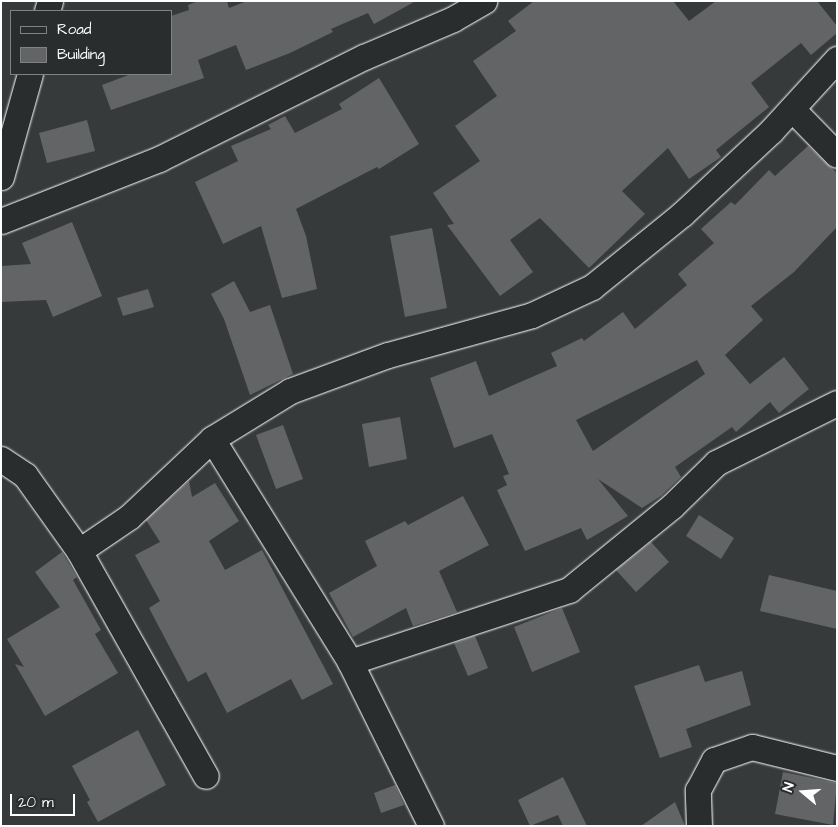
<!DOCTYPE html>
<html>
<head>
<meta charset="utf-8">
<style>
	body { margin:0 }
	#map { position:relative; width:838px; height:827px; overflow:hidden; background:#373a3b; font-family:"Architects Daughter",sans-serif }
	div>[style] { position:absolute }
	[style*='--x'] { left:calc(var(--x)*1px); top:calc(var(--y)*1px); width:calc(var(--w)*1px); rotate:calc(var(--a)*1deg) }
	.building>* { inset:0; background:#636465 }
	.roads { filter:drop-shadow(0 0 1px #fff) drop-shadow(0 0 1px #fff) }
	.minor>* { height:25px; margin:-12.5px; padding:0 12.5px; transform-origin:12.5px; border-radius:12.5px; background:#2a2d2e }
	span { translate:-50% -50%; white-space:nowrap; text-align:center; line-height:1.15; -webkit-text-stroke:4.5px #2a2d2e; paint-order:stroke }
	.frame { position:absolute; inset:0; border:2px solid #fff; pointer-events:none }
	.legend { position:absolute; left:10px; top:10px; width:162px; height:65px; box-sizing:border-box; background:#2a2d2e; border:1px solid #7f8182; margin:0; padding:6px 9px; list-style:none; font-size:15px; color:#fff }
	.legend li { display:flex; align-items:center; gap:10px; height:25px }
	.legend b { width:25px; border:1px solid #7f8182 }
	.north { position:absolute; left:778px; top:767px; width:50px; height:50px; -webkit-text-stroke:4px #2a2d2e; paint-order:stroke; rotate:288deg; font-size:14px; font-weight:700; line-height:20px; text-align:center; color:#fff }
	.north::after { content:''; display:block; margin:auto; width:18px; height:22px; background:#fff; clip-path:polygon(50% 0,100% 100%,50% 72%,0 100%) }
	.scale { position:absolute; left:10px; top:794px; width:65px; height:22px; box-sizing:border-box; border:2px solid #fff; border-top:0; padding-left:6px; font-size:15px; line-height:18px; white-space:nowrap; color:#fff; -webkit-text-stroke:4px #2a2d2e; paint-order:stroke }
</style>
</head>
<body>
<div id="map">
	<div class="building">
		<i style="clip-path:polygon(198px 1px,227px 1px,229px 8px,247px 1px,416px 1px,374px 24px,368px 13px,331px 29px,333px 32px,290px 53px,246px 70px,236px 45px,198px 60px,204px 78px,111px 110px,102px 85px,131px 74px,171px 74px,171px 16px,189px 10px,188px 5px)"></i>
		<i style="clip-path:polygon(534px 1px,673px 1px,689px 21px,716px 1px,817px 1px,837px 26px,837px 33px,811px 55px,801px 43px,751px 83px,769px 107px,716px 150px,721px 157px,689px 179px,668px 148px,622px 191px,645px 214px,589px 268px,540px 218px,510px 240px,533px 272px,500px 296px,447px 225px,454px 224px,433px 193px,480px 161px,455px 126px,497px 96px,473px 61px,516px 31px,508px 21px)"></i>
		<i style="clip-path:polygon(379px 78px,419px 144px,379px 169px,377px 167px,296px 209px,306px 236px,317px 289px,282px 298px,261px 226px,223px 244px,195px 182px,238px 161px,231px 146px,271px 129px,268px 125px,285px 116px,295px 133px,342px 109px,339px 104px)"></i>
		<i style="clip-path:polygon(87px 120px,95px 151px,47px 163px,39px 133px)"></i>
		<i style="clip-path:polygon(evenodd,808px 146px,837px 173px,837px 227px,794px 272px,751px 306px,763px 320px,725px 355px,750px 384px,784px 357px,809px 389px,779px 413px,770px 402px,736px 432px,732px 427px,675px 467px,681px 477px,661px 496px,642px 508px,598px 479px,628px 516px,587px 540px,581px 528px,525px 551px,497px 490px,507px 485px,503px 476px,509px 474px,492px 434px,454px 448px,430px 378px,476px 361px,489px 396px,557px 366px,551px 353px,582px 338px,584px 341px,623px 312px,635px 329px,687px 285px,678px 274px,714px 243px,701px 229px,731px 202px,735px 205px,769px 170px,775px 176px,808px 146px,697px 360px,705px 374px,593px 451px,576px 420px,697px 360px)"></i>
		<i style="clip-path:polygon(72px 222px,102px 296px,53px 317px,46px 300px,1px 302px,1px 266px,31px 264px,22px 243px)"></i>
		<i style="clip-path:polygon(432px 228px,447px 308px,405px 317px,390px 236px)"></i>
		<i style="clip-path:polygon(234px 281px,250px 312px,270px 305px,293px 374px,250px 395px,224px 319px,211px 294px)"></i>
		<i style="clip-path:polygon(148px 289px,154px 307px,123px 316px,117px 298px)"></i>
		<i style="clip-path:polygon(400px 417px,407px 459px,369px 467px,362px 424px)"></i>
		<i style="clip-path:polygon(283px 425px,303px 479px,276px 489px,256px 435px)"></i>
		<i style="clip-path:polygon(189px 481px,192px 497px,215px 483px,239px 521px,209px 541px,225px 570px,262px 550px,333px 684px,302px 700px,291px 679px,227px 713px,206px 672px,188px 682px,149px 608px,160px 601px,135px 555px,160px 542px,146px 520px)"></i>
		<i style="clip-path:polygon(463px 496px,489px 545px,439px 571px,457px 612px,413px 626px,406px 608px,353px 637px,329px 593px,377px 566px,365px 541px,405px 521px,408px 525px)"></i>
		<i style="clip-path:polygon(699px 515px,734px 538px,721px 559px,686px 536px)"></i>
		<i style="clip-path:polygon(651px 542px,669px 562px,636px 592px,616px 570px)"></i>
		<i style="clip-path:polygon(62px 552px,77px 577px,73px 580px,101px 630px,95px 634px,118px 673px,45px 716px,15px 664px,24px 667px,7px 639px,60px 607px,35px 572px)"></i>
		<i style="clip-path:polygon(769px 575px,837px 591px,837px 629px,760px 611px)"></i>
		<i style="clip-path:polygon(562px 608px,580px 652px,532px 672px,514px 627px)"></i>
		<i style="clip-path:polygon(475px 636px,488px 668px,468px 676px,454px 643px)"></i>
		<i style="clip-path:polygon(699px 665px,705px 682px,742px 671px,751px 705px,686px 729px,692px 747px,660px 758px,634px 686px)"></i>
		<i style="clip-path:polygon(138px 730px,166px 785px,98px 822px,87px 802px,90px 800px,72px 766px)"></i>
		<i style="clip-path:polygon(783px 772px,837px 783px,833px 825px,775px 814px)"></i>
		<i style="clip-path:polygon(563px 777px,587px 826px,563px 826px,558px 815px,530px 826px,518px 800px)"></i>
		<i style="clip-path:polygon(395px 785px,404px 805px,381px 813px,374px 793px)"></i>
		<i style="clip-path:polygon(675px 802px,685px 826px,641px 826px)"></i>
	</div>
	<div class="roads">
		<div class="minor">
			<i style="--x:47;--y:11;--w:10;--a:-73"></i>
			<i style="--x:792;--y:109;--w:64;--a:45.6"></i>
			<i style="--x:1;--y:177;--w:107;--a:-74.3"></i>
			<i style="--x:1;--y:221;--w:170;--a:-21.4"></i>
			<i style="--x:159;--y:159;--w:229;--a:-26.5"></i>
			<i style="--x:364;--y:57;--w:97;--a:-23.1"></i>
			<i style="--x:453;--y:19;--w:36;--a:-30"></i>
			<i style="--x:212;--y:439;--w:262;--a:58.2"></i>
			<i style="--x:350;--y:662;--w:183;--a:63.7"></i>
			<i style="--x:1;--y:459;--w:29;--a:34"></i>
			<i style="--x:25;--y:475;--w:93;--a:54.6"></i>
			<i style="--x:79;--y:551;--w:258;--a:60.6"></i>
			<i style="--x:79;--y:551;--w:60;--a:-34.2"></i>
			<i style="--x:129;--y:517;--w:114;--a:-43.2"></i>
			<i style="--x:212;--y:439;--w:92;--a:-31.6"></i>
			<i style="--x:290;--y:391;--w:104;--a:-20.2"></i>
			<i style="--x:388;--y:355;--w:149;--a:-15.5"></i>
			<i style="--x:532;--y:315;--w:66;--a:-25"></i>
			<i style="--x:592;--y:287;--w:116;--a:-39"></i>
			<i style="--x:682;--y:214;--w:122;--a:-43"></i>
			<i style="--x:771;--y:131;--w:98;--a:-47.5"></i>
			<i style="--x:350;--y:662;--w:231;--a:-18.2"></i>
			<i style="--x:569;--y:590;--w:133;--a:-39.2"></i>
			<i style="--x:672;--y:506;--w:62;--a:-44.3"></i>
			<i style="--x:716;--y:463;--w:135;--a:-26.4"></i>
			<i style="--x:699;--y:826;--w:36;--a:-92"></i>
			<i style="--x:698;--y:790;--w:34;--a:-62"></i>
			<i style="--x:714;--y:760;--w:40;--a:-18.9"></i>
			<i style="--x:752;--y:747;--w:88;--a:13.9"></i>
		</div>
	</div>
	<div class="frame"></div>
	<ul class="legend">
	<li><b style="height:6px;background:#2a2d2e"></b>Road</li>
	<li><b style="height:14px;background:#636465"></b>Building</li>
	</ul>
	<div class="north">N</div>
	<div class="scale">20 m</div>
</div>
</body>
</html>
